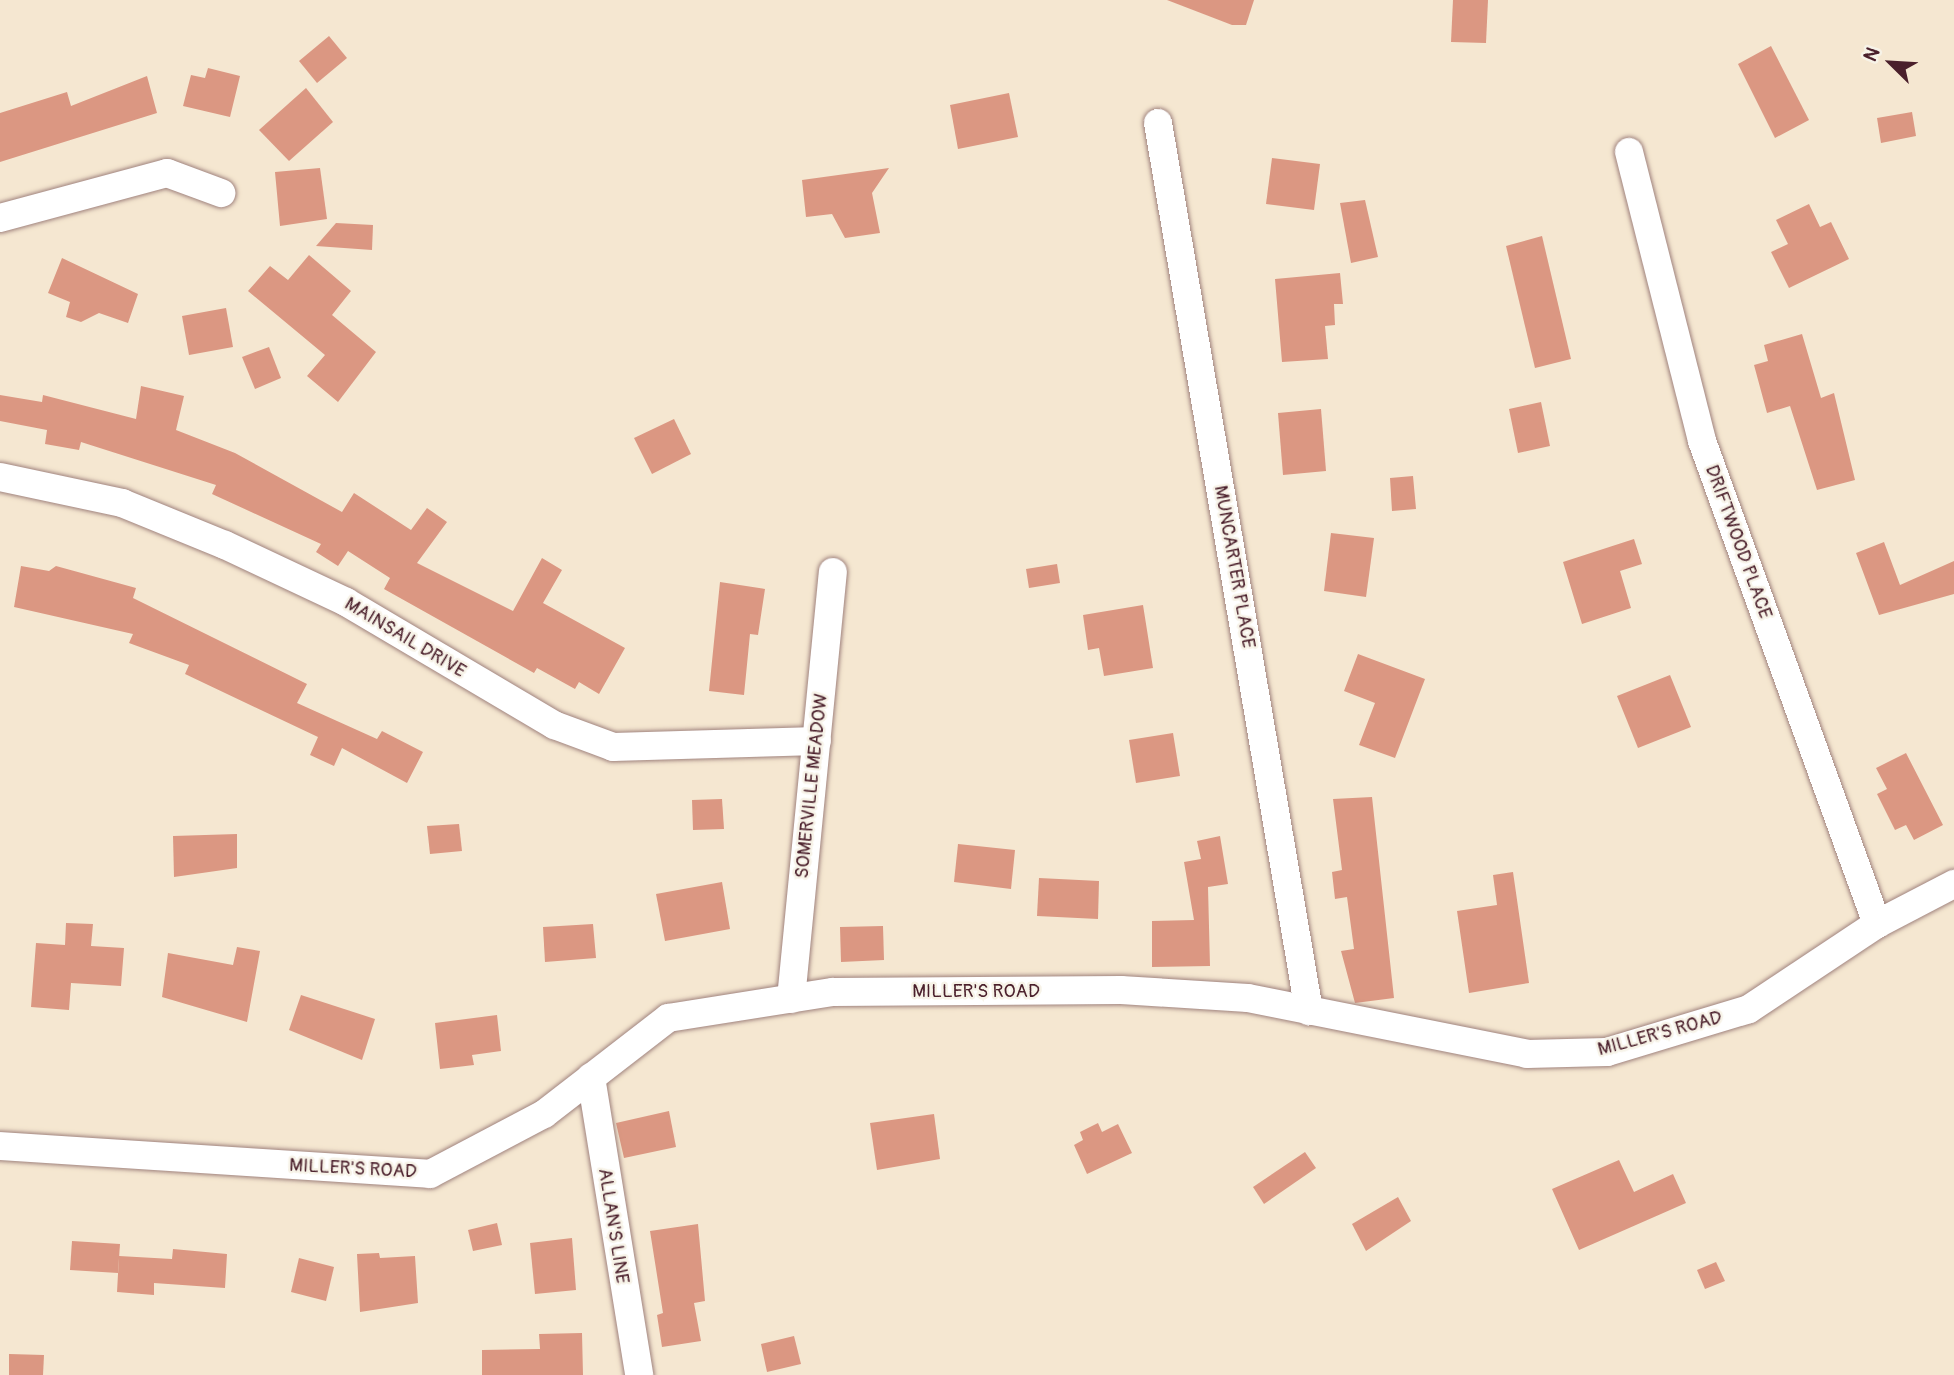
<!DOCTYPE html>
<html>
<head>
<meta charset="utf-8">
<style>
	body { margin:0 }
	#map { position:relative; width:1954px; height:1375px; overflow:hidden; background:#f5e7d1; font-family:Pangolin,sans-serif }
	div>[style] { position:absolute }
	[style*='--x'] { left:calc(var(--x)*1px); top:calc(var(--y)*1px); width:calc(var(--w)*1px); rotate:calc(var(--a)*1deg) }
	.building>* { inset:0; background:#db9782 }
	.roads { filter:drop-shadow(0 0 2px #a0837e) drop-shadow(0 0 2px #a0837e) }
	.minor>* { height:28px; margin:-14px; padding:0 14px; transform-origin:14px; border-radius:14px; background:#fff }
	span { translate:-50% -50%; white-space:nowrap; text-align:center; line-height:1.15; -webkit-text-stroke:5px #f7f3e8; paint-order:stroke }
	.street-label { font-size:19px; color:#4a1f2b }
	.north { position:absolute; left:1856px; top:28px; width:70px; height:70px; -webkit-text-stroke:5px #f7f3e8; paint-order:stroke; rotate:294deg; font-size:19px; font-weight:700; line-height:28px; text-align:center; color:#4a1f2b }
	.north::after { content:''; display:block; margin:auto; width:24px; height:32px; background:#4a1f2b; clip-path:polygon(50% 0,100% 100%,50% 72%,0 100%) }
</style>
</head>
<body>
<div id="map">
	<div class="building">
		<i style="clip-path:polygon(1167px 0,1254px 0,1246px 25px,1232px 25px)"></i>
		<i style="clip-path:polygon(1453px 0,1488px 0,1486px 43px,1451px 42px)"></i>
		<i style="clip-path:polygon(329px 36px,347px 58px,317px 83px,299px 61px)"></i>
		<i style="clip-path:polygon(1771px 46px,1809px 120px,1775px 138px,1738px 64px)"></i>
		<i style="clip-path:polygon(208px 68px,240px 76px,230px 117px,183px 106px,191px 75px,205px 78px)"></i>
		<i style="clip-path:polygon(147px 76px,157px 113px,0 162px,0 113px,67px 92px,71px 106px)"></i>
		<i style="clip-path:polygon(306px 88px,333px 122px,289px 161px,259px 130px)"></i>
		<i style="clip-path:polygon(1009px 93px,1018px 137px,958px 149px,950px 105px)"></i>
		<i style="clip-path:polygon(1912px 112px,1916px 136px,1881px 143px,1877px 118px)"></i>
		<i style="clip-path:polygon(1272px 158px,1320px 164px,1314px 210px,1266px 204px)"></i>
		<i style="clip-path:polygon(320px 168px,327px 219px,280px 226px,275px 172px)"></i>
		<i style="clip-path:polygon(889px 168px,872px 193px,880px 233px,845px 238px,832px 214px,806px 217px,802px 180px)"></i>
		<i style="clip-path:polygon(1365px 200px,1378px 257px,1351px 263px,1340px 203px)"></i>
		<i style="clip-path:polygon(1809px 204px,1820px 227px,1831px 222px,1849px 259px,1789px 288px,1771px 252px,1788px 244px,1776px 220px)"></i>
		<i style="clip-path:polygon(336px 223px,373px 225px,372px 250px,316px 246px)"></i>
		<i style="clip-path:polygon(1542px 236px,1571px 359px,1535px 368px,1506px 246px)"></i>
		<i style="clip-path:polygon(309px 255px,351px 291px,332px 315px,376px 352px,338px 402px,307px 376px,325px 355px,248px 291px,270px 266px,288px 280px)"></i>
		<i style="clip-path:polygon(62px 258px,138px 294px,128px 323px,99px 313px,81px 322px,66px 317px,70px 302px,48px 293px)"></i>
		<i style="clip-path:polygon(1340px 273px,1343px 304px,1334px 304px,1335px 325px,1325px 326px,1328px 359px,1282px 362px,1275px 279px)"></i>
		<i style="clip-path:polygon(226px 308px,233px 347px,189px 355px,182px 316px)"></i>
		<i style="clip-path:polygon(1802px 334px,1821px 398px,1834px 393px,1855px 480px,1817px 490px,1790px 406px,1767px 413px,1754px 365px,1768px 361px,1764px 345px)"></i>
		<i style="clip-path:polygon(269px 347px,281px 378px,255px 389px,242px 357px)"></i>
		<i style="clip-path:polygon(141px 386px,184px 396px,176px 430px,235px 453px,342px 512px,354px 493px,411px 530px,427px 508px,447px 522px,417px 563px,513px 611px,542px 558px,562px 570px,543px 603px,625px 648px,599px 694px,579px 682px,575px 689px,537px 668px,534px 673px,384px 589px,390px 578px,348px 551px,338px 566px,316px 552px,321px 544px,212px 494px,216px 485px,81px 442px,79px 450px,45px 444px,47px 430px,0 421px,0 395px,42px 402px,43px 395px,136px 419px)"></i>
		<i style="clip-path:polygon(1541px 402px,1550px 446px,1518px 453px,1509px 409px)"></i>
		<i style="clip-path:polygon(1321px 409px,1326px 471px,1283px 475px,1278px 413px)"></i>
		<i style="clip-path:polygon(674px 419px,691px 454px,652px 474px,634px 438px)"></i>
		<i style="clip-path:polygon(1413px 476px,1416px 509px,1392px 511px,1390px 478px)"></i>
		<i style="clip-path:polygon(1331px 533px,1374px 538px,1366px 597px,1324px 591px)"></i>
		<i style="clip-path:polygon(1634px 539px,1642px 564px,1620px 571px,1631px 608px,1582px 624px,1563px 562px)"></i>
		<i style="clip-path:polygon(1884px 542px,1900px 585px,1954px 561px,1954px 594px,1879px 615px,1856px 553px)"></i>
		<i style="clip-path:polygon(1057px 564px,1060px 583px,1029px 588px,1026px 569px)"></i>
		<i style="clip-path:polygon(21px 566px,49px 571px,56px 566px,136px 588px,133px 598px,307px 684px,297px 703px,377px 739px,382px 731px,423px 752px,407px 783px,342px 748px,334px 766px,310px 755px,318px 737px,185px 674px,189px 665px,129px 643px,133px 634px,14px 607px)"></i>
		<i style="clip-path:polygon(720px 582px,765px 589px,758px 635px,750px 634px,744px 695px,709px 691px)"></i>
		<i style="clip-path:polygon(1143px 605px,1153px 668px,1104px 676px,1099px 648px,1088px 650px,1083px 615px)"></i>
		<i style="clip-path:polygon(1358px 654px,1425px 679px,1395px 758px,1359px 745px,1375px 703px,1344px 691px)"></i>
		<i style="clip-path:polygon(1670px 675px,1691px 727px,1638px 748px,1617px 696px)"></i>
		<i style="clip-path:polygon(1173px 733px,1180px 776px,1136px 783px,1129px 740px)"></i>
		<i style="clip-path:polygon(1906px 753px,1943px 825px,1914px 840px,1906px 825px,1895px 830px,1877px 794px,1887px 789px,1876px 768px)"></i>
		<i style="clip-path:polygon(1372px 797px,1394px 998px,1355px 1003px,1341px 951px,1354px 949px,1347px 897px,1335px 899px,1332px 872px,1342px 870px,1333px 799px)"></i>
		<i style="clip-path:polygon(722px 799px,724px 829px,693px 830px,692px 800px)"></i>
		<i style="clip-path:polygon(459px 824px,462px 851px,430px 854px,427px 826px)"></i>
		<i style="clip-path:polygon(237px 834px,237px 868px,174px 877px,173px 836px)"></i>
		<i style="clip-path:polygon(1220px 836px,1228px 884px,1208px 887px,1210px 966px,1152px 967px,1152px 921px,1194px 920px,1184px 862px,1201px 859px,1197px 841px)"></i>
		<i style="clip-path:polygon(958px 844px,1015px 850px,1011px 889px,954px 882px)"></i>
		<i style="clip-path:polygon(1513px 872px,1529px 983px,1469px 993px,1457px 911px,1497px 905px,1493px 875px)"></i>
		<i style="clip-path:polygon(1039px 878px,1099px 881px,1098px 919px,1037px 916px)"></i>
		<i style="clip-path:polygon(722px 882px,730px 929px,665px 941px,656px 894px)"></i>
		<i style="clip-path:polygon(66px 923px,93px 924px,91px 946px,124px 948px,121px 986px,71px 983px,69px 1010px,31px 1007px,36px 943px,65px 945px)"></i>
		<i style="clip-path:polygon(593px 924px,596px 958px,545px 962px,543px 927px)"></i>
		<i style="clip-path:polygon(883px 926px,884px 960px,841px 962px,840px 927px)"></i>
		<i style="clip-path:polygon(237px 947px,260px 951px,247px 1022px,162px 997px,168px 953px,233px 965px)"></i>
		<i style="clip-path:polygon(301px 995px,375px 1019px,362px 1060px,289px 1030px)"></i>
		<i style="clip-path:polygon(497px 1015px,501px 1051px,472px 1055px,474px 1065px,440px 1069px,435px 1023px)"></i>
		<i style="clip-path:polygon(669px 1111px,676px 1147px,624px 1158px,616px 1123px)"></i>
		<i style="clip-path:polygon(934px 1114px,940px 1159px,877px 1170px,870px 1123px)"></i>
		<i style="clip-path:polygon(1098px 1123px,1102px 1132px,1118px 1124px,1132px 1153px,1087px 1174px,1074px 1145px,1083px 1140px,1080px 1132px)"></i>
		<i style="clip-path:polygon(1305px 1152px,1316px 1168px,1264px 1204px,1253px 1187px)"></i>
		<i style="clip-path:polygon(1619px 1160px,1634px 1192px,1673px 1174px,1686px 1203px,1579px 1250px,1552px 1189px)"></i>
		<i style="clip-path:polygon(1398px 1197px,1411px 1221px,1366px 1251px,1352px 1224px)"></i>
		<i style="clip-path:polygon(497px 1223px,502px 1245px,473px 1251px,468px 1230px)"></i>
		<i style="clip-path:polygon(698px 1224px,705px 1301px,694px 1303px,701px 1341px,662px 1347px,657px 1315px,663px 1313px,650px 1231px)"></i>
		<i style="clip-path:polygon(572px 1238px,576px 1290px,535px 1294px,530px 1243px)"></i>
		<i style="clip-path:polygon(72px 1241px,120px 1244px,118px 1273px,70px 1270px)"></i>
		<i style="clip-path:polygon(173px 1249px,227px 1254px,225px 1288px,154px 1283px,154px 1295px,117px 1292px,119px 1256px,172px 1259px)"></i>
		<i style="clip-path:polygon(379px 1253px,380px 1258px,415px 1256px,418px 1303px,360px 1312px,357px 1254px)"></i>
		<i style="clip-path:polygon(299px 1258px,334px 1267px,326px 1301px,291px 1292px)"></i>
		<i style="clip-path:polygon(1716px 1262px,1725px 1281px,1705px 1289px,1697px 1270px)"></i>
		<i style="clip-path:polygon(582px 1333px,583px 1375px,482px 1375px,482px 1350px,540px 1349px,539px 1334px)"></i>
		<i style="clip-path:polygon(794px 1336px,801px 1364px,767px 1372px,761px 1344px)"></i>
		<i style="clip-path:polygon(9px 1354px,44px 1355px,43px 1375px,9px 1375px)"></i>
	</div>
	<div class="roads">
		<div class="minor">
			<i style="--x:1158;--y:123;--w:901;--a:80.35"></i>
			<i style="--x:1629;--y:152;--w:298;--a:75.8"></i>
			<i style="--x:1702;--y:441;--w:514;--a:70.08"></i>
			<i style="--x:0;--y:218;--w:173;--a:-15.1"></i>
			<i style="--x:167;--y:173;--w:58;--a:20.3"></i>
			<i style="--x:0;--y:477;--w:125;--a:12"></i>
			<i style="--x:122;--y:503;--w:111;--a:22.2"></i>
			<i style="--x:225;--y:545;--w:134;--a:25.2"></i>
			<i style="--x:346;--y:602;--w:242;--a:30.6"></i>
			<i style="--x:554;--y:725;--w:63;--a:20.4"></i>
			<i style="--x:613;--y:747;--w:204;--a:-1.7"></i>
			<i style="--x:791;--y:999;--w:429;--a:-84.4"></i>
			<i style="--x:591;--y:1077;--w:302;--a:80.8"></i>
			<i style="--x:0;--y:1146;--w:431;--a:3.7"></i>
			<i style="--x:430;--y:1174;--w:129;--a:-27.8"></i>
			<i style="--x:544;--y:1114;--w:157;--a:-37.7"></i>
			<i style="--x:668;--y:1018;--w:167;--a:-9"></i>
			<i style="--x:833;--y:992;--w:288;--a:-0.4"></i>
			<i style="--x:1121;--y:990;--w:127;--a:3.6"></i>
			<i style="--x:1248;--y:998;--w:285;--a:11.3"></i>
			<i style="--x:1527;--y:1054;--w:80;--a:-1.4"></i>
			<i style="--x:1607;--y:1052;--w:148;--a:-16.8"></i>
			<i style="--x:1749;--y:1009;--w:154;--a:-33.6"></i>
			<i style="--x:1877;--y:924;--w:87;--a:-27.5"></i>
		</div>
	</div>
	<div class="street-label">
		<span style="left:1738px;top:542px;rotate:70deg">DRIFTWOOD PLACE</span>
		<span style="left:1234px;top:567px;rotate:80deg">MUNCARTER PLACE</span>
		<span style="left:405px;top:638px;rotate:31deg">MAINSAIL DRIVE</span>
		<span style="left:812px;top:786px;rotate:-84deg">SOMERVILLE MEADOW</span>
		<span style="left:976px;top:992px">MILLER'S ROAD</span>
		<span style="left:1660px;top:1034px;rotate:-15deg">MILLER'S ROAD</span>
		<span style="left:353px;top:1169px;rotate:3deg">MILLER'S ROAD</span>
		<span style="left:613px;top:1226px;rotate:81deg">ALLAN'S LINE</span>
	</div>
	<div class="north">N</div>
</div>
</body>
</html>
